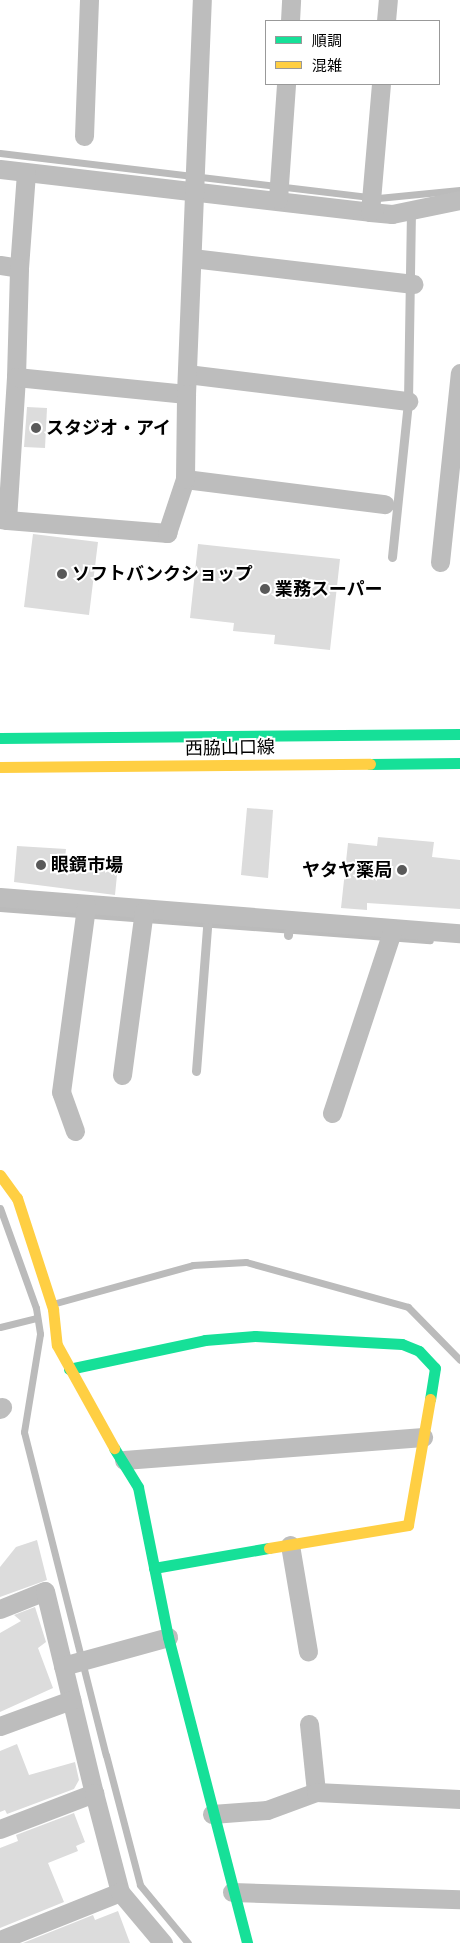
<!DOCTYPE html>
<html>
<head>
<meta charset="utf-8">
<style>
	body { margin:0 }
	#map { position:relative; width:460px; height:1943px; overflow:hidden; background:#fff; font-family:Raleway,"Noto Sans JP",sans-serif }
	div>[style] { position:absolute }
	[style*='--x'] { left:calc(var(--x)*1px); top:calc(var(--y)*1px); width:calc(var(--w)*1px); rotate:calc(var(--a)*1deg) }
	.stream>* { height:7px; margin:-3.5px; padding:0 3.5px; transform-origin:3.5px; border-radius:3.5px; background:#bbb }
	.building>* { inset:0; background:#dcdcdc }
	.lane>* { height:9px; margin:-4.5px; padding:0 4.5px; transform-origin:4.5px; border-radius:4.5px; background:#bdbdbd }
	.street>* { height:19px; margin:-9.5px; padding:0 9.5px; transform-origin:9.5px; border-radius:9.5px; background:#bdbdbd }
	.fast>* { height:11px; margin:-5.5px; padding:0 5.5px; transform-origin:5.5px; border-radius:5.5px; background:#16e098 }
	.slow>* { height:11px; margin:-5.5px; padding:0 5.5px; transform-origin:5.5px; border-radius:5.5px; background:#ffcf43 }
	.dots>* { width:14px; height:14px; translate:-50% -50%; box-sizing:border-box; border:2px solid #fff; border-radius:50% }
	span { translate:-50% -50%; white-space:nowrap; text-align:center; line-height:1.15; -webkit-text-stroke:4px #fff; paint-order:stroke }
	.poi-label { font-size:18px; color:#000; font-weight:700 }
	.left { translate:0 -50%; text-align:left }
	.right { translate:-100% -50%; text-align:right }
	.street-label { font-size:18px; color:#000 }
	.legend { position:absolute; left:265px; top:20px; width:175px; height:65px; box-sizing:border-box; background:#fff; border:1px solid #999; margin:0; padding:6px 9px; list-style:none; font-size:15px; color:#000 }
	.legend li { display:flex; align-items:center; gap:10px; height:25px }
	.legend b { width:25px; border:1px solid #999 }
</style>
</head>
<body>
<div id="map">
	<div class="stream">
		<i style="--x:0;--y:153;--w:381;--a:6.8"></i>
		<i style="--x:378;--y:198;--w:82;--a:-5.6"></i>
		<i style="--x:0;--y:908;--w:431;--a:4.3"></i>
		<i style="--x:0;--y:1208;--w:106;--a:70.2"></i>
		<i style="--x:36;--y:1308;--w:26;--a:81"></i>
		<i style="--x:40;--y:1334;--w:99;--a:99.3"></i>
		<i style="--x:24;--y:1432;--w:333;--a:75.8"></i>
		<i style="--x:106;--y:1755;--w:134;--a:75.3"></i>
		<i style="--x:140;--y:1885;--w:75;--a:50.4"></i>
		<i style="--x:56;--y:1303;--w:142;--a:-15.5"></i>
		<i style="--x:193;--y:1265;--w:53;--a:-3.2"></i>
		<i style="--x:246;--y:1262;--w:168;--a:15.5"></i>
		<i style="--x:408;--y:1307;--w:74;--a:45.5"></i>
		<i style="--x:0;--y:1327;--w:38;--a:-14"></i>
	</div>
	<div class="building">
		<i style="clip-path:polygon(27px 407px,47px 408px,45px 448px,24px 447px)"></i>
		<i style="clip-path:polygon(33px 534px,98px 542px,89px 615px,24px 607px)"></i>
		<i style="clip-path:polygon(198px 544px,340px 559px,330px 650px,274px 644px,275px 635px,233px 631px,234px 623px,190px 618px)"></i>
		<i style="clip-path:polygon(247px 808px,273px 810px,268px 878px,241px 875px)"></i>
		<i style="clip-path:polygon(378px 837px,434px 842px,432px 857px,460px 860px,460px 909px,367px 903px,367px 910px,341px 908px,348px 843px,377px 846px)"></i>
		<i style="clip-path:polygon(17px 846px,66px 849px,65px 858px,118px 865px,115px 895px,14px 882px)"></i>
		<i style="clip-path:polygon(37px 1540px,47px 1580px,0 1597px,0 1567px,16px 1547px)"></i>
		<i style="clip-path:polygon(35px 1607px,46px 1642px,38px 1648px,53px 1688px,0 1712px,0 1633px,21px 1621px,14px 1615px)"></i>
		<i style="clip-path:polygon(17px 1744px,29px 1775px,75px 1762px,79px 1780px,74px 1789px,7px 1814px,5px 1810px,0 1812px,0 1751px)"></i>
		<i style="clip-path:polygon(74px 1813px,85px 1842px,76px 1846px,78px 1851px,48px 1863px,64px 1902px,0 1928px,0 1848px,18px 1841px,16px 1835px)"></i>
		<i style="clip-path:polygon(118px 1911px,130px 1943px,23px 1943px,93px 1915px,95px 1920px)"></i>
	</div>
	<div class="lane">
		<i style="--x:392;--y:557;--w:157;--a:-84.1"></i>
		<i style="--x:408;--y:401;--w:191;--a:-89.1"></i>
		<i style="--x:288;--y:935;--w:14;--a:-86"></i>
		<i style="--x:196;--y:1071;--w:155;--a:-85.6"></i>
	</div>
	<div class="street">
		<i style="--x:290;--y:21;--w:21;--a:-87"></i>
		<i style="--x:386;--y:21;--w:21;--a:-85"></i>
		<i style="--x:84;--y:136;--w:136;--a:-87.9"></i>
		<i style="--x:0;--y:169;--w:372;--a:6.6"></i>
		<i style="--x:370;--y:212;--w:22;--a:5"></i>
		<i style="--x:392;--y:214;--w:69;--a:-11.6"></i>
		<i style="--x:278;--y:199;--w:115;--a:-86"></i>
		<i style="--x:370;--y:212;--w:128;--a:-85.1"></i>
		<i style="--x:192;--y:258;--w:223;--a:6.7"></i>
		<i style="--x:0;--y:265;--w:19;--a:9"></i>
		<i style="--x:19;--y:268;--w:95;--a:-85.8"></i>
		<i style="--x:187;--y:374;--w:223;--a:7"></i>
		<i style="--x:16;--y:377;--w:109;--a:-88.4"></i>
		<i style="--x:185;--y:479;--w:201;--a:7.2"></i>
		<i style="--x:0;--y:519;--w:7;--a:8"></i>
		<i style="--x:7;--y:520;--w:143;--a:-86.4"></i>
		<i style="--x:16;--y:377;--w:171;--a:5.7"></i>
		<i style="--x:186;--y:394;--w:394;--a:-87.7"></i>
		<i style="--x:7;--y:520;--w:161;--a:4.6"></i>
		<i style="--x:167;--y:533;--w:57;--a:-71.6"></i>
		<i style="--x:185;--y:479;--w:85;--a:-89.3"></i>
		<i style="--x:440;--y:562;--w:190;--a:-84"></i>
		<i style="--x:0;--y:897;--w:461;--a:4.5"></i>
		<i style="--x:122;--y:1075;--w:165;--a:-82.4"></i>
		<i style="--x:332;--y:1113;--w:194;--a:-71.7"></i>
		<i style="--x:75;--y:1131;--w:41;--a:-109.7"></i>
		<i style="--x:61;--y:1092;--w:188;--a:-82.3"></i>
		<i style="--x:0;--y:1409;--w:3;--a:-45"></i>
		<i style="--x:124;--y:1460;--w:300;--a:-4.4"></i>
		<i style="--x:290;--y:1545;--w:108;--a:80.4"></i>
		<i style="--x:0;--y:1609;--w:48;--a:-21.8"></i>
		<i style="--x:45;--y:1591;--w:208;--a:76.4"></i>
		<i style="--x:63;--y:1666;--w:109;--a:-15.4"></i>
		<i style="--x:309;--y:1724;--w:68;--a:84.1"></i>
		<i style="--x:0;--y:1726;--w:76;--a:-20.1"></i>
		<i style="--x:212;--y:1814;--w:55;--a:-4.2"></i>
		<i style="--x:267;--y:1810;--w:52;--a:-20.2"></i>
		<i style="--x:316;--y:1792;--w:144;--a:2.8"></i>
		<i style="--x:0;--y:1829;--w:101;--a:-21"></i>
		<i style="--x:94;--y:1793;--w:102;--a:75.3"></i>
		<i style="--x:232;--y:1892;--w:228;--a:1.8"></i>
		<i style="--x:0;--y:1940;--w:129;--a:-21.8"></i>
		<i style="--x:120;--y:1892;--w:67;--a:49.9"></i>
	</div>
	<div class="fast">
		<i style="--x:0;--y:738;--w:460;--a:-0.5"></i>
		<i style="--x:370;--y:764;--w:90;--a:-0.6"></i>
		<i style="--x:69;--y:1369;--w:139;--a:-12"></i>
		<i style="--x:205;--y:1340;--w:50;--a:-4.6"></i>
		<i style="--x:255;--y:1336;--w:147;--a:3.1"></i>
		<i style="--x:402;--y:1344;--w:18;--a:22"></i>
		<i style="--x:419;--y:1351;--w:23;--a:47"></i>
		<i style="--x:435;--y:1368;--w:31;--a:99"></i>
		<i style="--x:114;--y:1448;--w:46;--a:58.4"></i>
		<i style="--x:138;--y:1487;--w:153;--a:78.7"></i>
		<i style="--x:168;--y:1637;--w:316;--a:75.5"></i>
		<i style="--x:154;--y:1568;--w:117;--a:-9.9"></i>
	</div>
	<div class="slow">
		<i style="--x:0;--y:767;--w:370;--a:-0.5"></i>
		<i style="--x:0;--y:1175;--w:29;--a:54"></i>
		<i style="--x:17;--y:1198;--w:117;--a:72"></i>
		<i style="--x:53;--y:1309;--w:36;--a:84"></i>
		<i style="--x:57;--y:1345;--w:118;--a:61"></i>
		<i style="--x:269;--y:1548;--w:141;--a:-9.4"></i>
		<i style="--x:408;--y:1525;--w:128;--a:-80.1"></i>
	</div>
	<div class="dots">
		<i style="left:36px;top:428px;background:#595959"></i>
		<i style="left:62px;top:574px;background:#595959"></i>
		<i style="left:265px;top:589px;background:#595959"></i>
		<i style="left:41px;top:865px;background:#595959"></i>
		<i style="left:402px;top:870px;background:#595959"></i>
	</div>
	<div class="poi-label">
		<span class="left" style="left:46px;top:428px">スタジオ・アイ</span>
		<span class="left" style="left:72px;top:574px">ソフトバンクショップ</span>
		<span class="left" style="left:275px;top:589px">業務スーパー</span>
		<span class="left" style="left:51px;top:865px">眼鏡市場</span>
		<span class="right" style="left:392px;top:870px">ヤタヤ薬局</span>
	</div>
	<div class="street-label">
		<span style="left:230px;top:748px;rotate:-1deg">西脇山口線</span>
	</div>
	<ul class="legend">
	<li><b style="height:6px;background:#16e098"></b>順調</li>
	<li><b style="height:6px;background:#ffcf43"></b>混雑</li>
	</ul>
</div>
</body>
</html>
